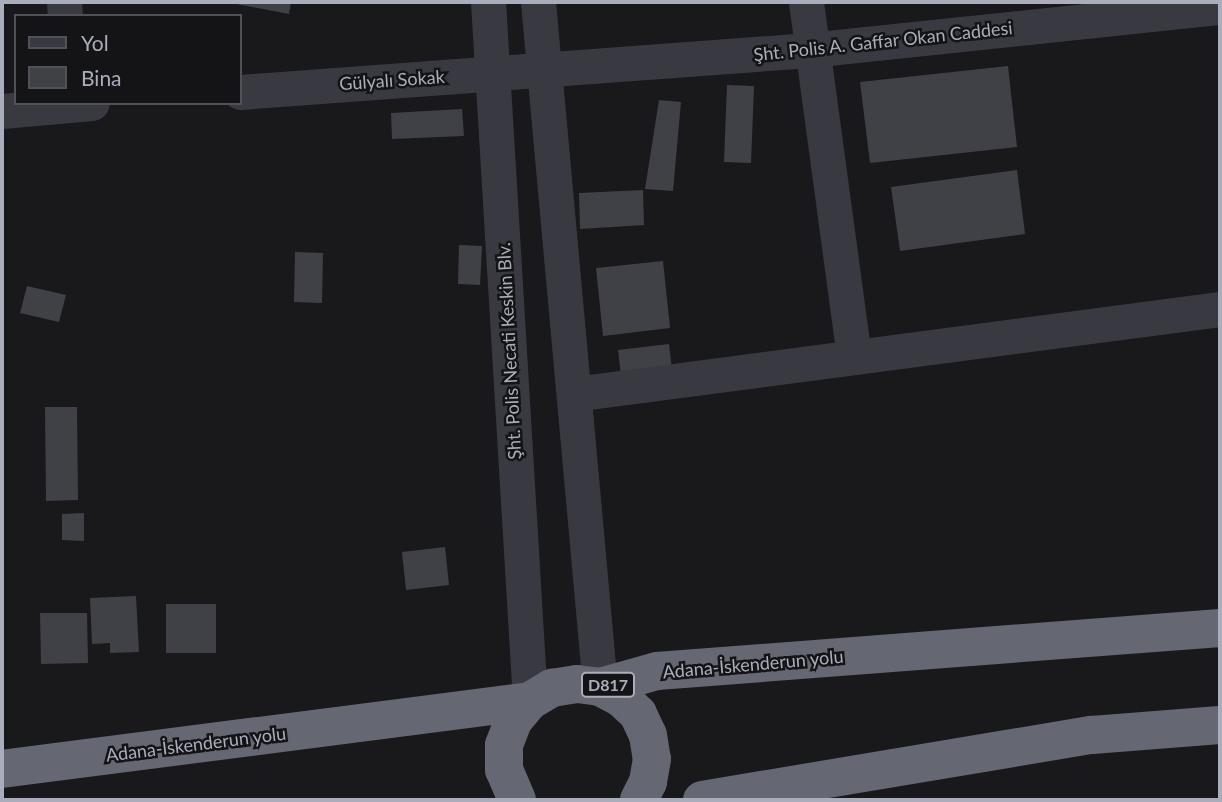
<!DOCTYPE html>
<html>
<head>
<meta charset="utf-8">
<style>
	body { margin:0 }
	#map { position:relative; width:1222px; height:802px; overflow:hidden; background:#19191b; font-family:Lato,sans-serif }
	div>[style] { position:absolute }
	[style*='--x'] { left:calc(var(--x)*1px); top:calc(var(--y)*1px); width:calc(var(--w)*1px); rotate:calc(var(--a)*1deg) }
	.building>* { inset:0; background:#404146 }
	.minor>* { height:35px; margin:-17.5px; padding:0 17.5px; transform-origin:17.5px; border-radius:17.5px; background:#393a41 }
	.highway>* { height:38px; margin:-19px; padding:0 19px; transform-origin:19px; border-radius:19px; background:#656772 }
	span { translate:-50% -50%; white-space:nowrap; text-align:center; line-height:1.15; -webkit-text-stroke:5px #141416; paint-order:stroke }
	.shield-label span { padding:2px 5px; background:#141416; border:2px solid; border-radius:5px; -webkit-text-stroke-width:0 }
	.shield-label { font-size:16px; color:#aaaebc; font-weight:700 }
	.street-label { font-size:18px; color:#aaaebc }
	.frame { position:absolute; inset:0; border:4px solid #aaaebc; pointer-events:none }
	.legend { position:absolute; left:14px; top:14px; width:228px; height:91px; box-sizing:border-box; background:#141416; border:2px solid #505258; margin:0; padding:9px 12px; list-style:none; font-size:21px; color:#aaaebc }
	.legend li { display:flex; align-items:center; gap:14px; height:35px }
	.legend b { width:35px; border:2px solid #505258 }
</style>
</head>
<body>
<div id="map">
	<div class="building">
		<i style="clip-path:polygon(226px 2px,291px 2px,289px 14px)"></i>
		<i style="clip-path:polygon(1008px 66px,1017px 147px,870px 163px,860px 82px)"></i>
		<i style="clip-path:polygon(727px 85px,754px 86px,751px 163px,724px 162px)"></i>
		<i style="clip-path:polygon(659px 100px,681px 102px,673px 191px,645px 189px)"></i>
		<i style="clip-path:polygon(462px 109px,464px 136px,392px 139px,391px 113px)"></i>
		<i style="clip-path:polygon(1017px 170px,1025px 234px,900px 251px,891px 187px)"></i>
		<i style="clip-path:polygon(643px 190px,644px 225px,580px 229px,579px 193px)"></i>
		<i style="clip-path:polygon(459px 245px,482px 246px,480px 285px,458px 284px)"></i>
		<i style="clip-path:polygon(295px 252px,323px 253px,322px 303px,294px 302px)"></i>
		<i style="clip-path:polygon(663px 261px,670px 328px,603px 336px,596px 268px)"></i>
		<i style="clip-path:polygon(27px 286px,66px 295px,59px 322px,20px 313px)"></i>
		<i style="clip-path:polygon(669px 344px,673px 378px,622px 384px,618px 350px)"></i>
		<i style="clip-path:polygon(45px 407px,77px 407px,78px 500px,46px 501px)"></i>
		<i style="clip-path:polygon(84px 513px,84px 541px,62px 540px,62px 514px)"></i>
		<i style="clip-path:polygon(445px 547px,449px 585px,406px 590px,402px 552px)"></i>
		<i style="clip-path:polygon(136px 596px,139px 652px,110px 653px,110px 643px,92px 644px,90px 598px)"></i>
		<i style="clip-path:polygon(166px 604px,216px 604px,216px 653px,166px 653px)"></i>
		<i style="clip-path:polygon(40px 613px,87px 613px,88px 663px,41px 664px)"></i>
	</div>
	<div class="minor">
		<i style="--x:64;--y:2;--w:14;--a:86"></i>
		<i style="--x:488;--y:2;--w:700;--a:86.56"></i>
		<i style="--x:538;--y:2;--w:688;--a:84.83"></i>
		<i style="--x:806;--y:2;--w:358;--a:82.3"></i>
		<i style="--x:240;--y:92;--w:571;--a:-4.22"></i>
		<i style="--x:809;--y:50;--w:413;--a:-6"></i>
		<i style="--x:2;--y:111;--w:90;--a:-5.1"></i>
		<i style="--x:574;--y:394;--w:652;--a:-7.5"></i>
	</div>
	<div class="highway">
		<i style="--x:600;--y:687;--w:24;--a:28"></i>
		<i style="--x:621;--y:698;--w:23;--a:43"></i>
		<i style="--x:638;--y:714;--w:23;--a:65"></i>
		<i style="--x:648;--y:735;--w:24;--a:81"></i>
		<i style="--x:652;--y:759;--w:23;--a:100"></i>
		<i style="--x:648;--y:782;--w:20;--a:117"></i>
		<i style="--x:2;--y:769;--w:532;--a:-7.34"></i>
		<i style="--x:530;--y:701;--w:26;--a:-31"></i>
		<i style="--x:552;--y:688;--w:25;--a:-9"></i>
		<i style="--x:577;--y:684;--w:23;--a:7"></i>
		<i style="--x:600;--y:687;--w:59;--a:-15.7"></i>
		<i style="--x:657;--y:671;--w:565;--a:-4.37"></i>
		<i style="--x:517;--y:800;--w:33;--a:-113"></i>
		<i style="--x:504;--y:770;--w:25;--a:-90"></i>
		<i style="--x:504;--y:745;--w:26;--a:-69"></i>
		<i style="--x:513;--y:721;--w:26;--a:-50"></i>
		<i style="--x:702;--y:800;--w:395;--a:-9.5"></i>
		<i style="--x:1092;--y:735;--w:128;--a:-4.5"></i>
	</div>
	<div class="shield-label">
		<span style="left:608px;top:685px">D817</span>
	</div>
	<div class="street-label">
		<span style="left:883px;top:41px;rotate:-6deg">Şht. Polis A. Gaffar Okan Caddesi</span>
		<span style="left:392px;top:80px;rotate:-4deg">Gülyalı Sokak</span>
		<span style="left:509px;top:351px;rotate:-93deg">Şht. Polis Necati Keskin Blv.</span>
		<span style="left:753px;top:664px;rotate:-5deg">Adana-İskenderun yolu</span>
		<span style="left:196px;top:744px;rotate:-7deg">Adana-İskenderun yolu</span>
	</div>
	<div class="frame"></div>
	<ul class="legend">
	<li><b style="height:9px;background:#393a41"></b>Yol</li>
	<li><b style="height:19px;background:#404146"></b>Bina</li>
	</ul>
</div>
</body>
</html>
